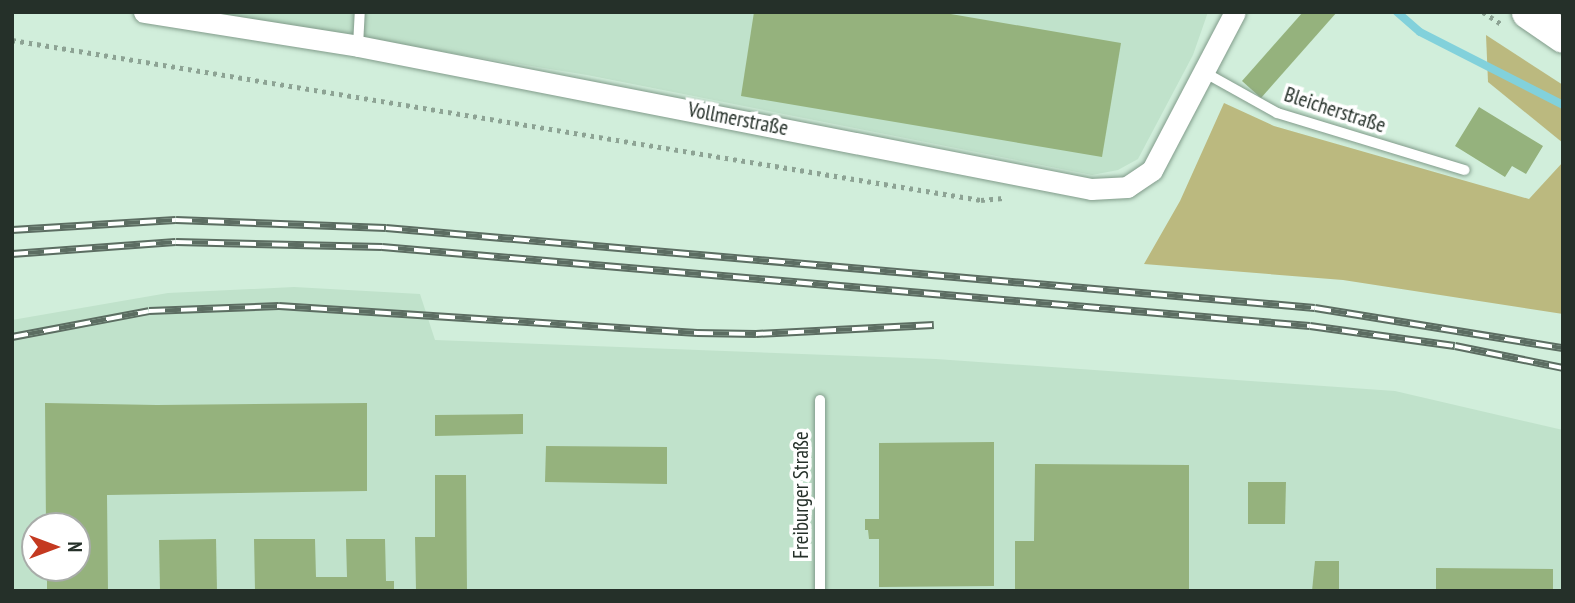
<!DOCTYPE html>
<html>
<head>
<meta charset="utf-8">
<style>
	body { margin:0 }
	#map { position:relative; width:1575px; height:603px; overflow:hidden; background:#d1eedb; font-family:"PT Sans Narrow",sans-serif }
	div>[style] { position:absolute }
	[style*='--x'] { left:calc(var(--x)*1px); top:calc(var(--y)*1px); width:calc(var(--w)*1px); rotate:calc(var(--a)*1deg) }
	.built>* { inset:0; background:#c0e2cb }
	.green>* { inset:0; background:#bbb97f }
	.stream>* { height:8px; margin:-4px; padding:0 4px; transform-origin:4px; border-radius:4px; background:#82d1db }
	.building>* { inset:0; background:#95b27d }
	.path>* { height:4.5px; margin-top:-2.25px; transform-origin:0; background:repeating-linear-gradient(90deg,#8da394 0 3.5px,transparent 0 8.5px) }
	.roads { filter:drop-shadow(0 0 2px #819b8a) drop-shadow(0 0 2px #819b8a) }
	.service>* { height:10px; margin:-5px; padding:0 5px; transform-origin:5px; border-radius:5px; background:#fff }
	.minor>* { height:21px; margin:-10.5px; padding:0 10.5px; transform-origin:10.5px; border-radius:10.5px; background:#fff }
	.primary>* { height:33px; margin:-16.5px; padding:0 16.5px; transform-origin:16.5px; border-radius:16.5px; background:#fff }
	.rail>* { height:8px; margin-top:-4px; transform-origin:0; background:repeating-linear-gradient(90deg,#fff 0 16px,#5c6d62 0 32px); box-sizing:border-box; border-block:2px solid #5c6d62 }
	span { translate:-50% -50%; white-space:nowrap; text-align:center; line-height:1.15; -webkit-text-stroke:7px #fff; paint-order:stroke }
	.street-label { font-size:21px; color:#253029 }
	.frame { position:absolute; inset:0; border:14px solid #253029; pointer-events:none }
	.north { position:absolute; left:21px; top:512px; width:70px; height:70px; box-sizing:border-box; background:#fff; border:2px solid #a8aca9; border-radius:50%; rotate:90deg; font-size:19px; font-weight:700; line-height:28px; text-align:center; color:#253029 }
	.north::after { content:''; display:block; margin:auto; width:24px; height:32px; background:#c43920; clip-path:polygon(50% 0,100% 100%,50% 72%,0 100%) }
</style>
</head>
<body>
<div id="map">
	<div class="built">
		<i style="clip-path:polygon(198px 12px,1208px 12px,1193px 55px,1138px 159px,1118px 170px,1092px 175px,587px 75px)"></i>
		<i style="clip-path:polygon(evenodd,294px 287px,420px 294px,435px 340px,936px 359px,1395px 391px,1563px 430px,1563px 591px,12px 591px,12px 320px,168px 293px,294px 287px,35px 526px,77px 526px,77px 568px,35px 568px,35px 526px)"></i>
	</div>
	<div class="green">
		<i style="clip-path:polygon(1486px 35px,1563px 85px,1563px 143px,1488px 82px)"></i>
		<i style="clip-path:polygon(1224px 103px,1274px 126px,1529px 199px,1563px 162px,1563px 314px,1343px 280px,1144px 264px,1180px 201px)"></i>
	</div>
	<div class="stream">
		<i style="--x:1397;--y:12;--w:30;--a:41"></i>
		<i style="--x:1420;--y:32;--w:161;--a:27"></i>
	</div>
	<div class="building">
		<i style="clip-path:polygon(754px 12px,939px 12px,1121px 43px,1102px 157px,741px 96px)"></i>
		<i style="clip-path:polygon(1303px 12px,1337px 12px,1261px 98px,1242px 81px)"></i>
		<i style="clip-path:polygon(1479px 107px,1543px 146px,1526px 174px,1512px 166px,1505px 177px,1455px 146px)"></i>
		<i style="clip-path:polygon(45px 403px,157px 405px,367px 403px,367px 491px,107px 495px,108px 591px,47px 591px,47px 568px,77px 568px,77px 526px,46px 526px)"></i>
		<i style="clip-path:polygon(523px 414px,523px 434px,435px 436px,435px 415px)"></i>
		<i style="clip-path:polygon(994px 442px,994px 586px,879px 587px,879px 539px,869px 539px,868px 530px,865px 530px,865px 519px,879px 519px,879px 443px)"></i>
		<i style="clip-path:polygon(546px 446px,667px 447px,667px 484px,545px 482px)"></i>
		<i style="clip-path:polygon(1035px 464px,1189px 465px,1189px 591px,1015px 591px,1015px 541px,1034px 541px)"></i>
		<i style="clip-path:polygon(435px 475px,466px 475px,467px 591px,416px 591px,415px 537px,435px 537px)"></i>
		<i style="clip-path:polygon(1248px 482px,1286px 482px,1285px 524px,1248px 524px)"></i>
		<i style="clip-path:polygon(216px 539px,217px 591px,160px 591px,159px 540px)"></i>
		<i style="clip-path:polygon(254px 539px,315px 539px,316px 577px,347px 577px,346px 539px,385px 539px,386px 581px,394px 581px,394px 591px,255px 591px)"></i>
		<i style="clip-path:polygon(1315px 561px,1339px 561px,1339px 591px,1312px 591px)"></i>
		<i style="clip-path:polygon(1436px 568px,1553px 569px,1553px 591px,1436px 591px)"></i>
	</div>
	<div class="path">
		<i style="--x:1483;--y:12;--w:24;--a:33"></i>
		<i style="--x:12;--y:40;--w:982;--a:9.38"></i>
		<i style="--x:981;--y:200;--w:25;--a:-5"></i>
	</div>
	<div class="roads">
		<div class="service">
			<i style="--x:358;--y:46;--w:34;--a:-87"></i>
			<i style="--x:1202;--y:71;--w:86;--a:29.2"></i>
			<i style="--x:1277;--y:113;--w:196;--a:16.9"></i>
			<i style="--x:820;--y:400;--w:191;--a:90"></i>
		</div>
		<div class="minor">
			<i style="--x:144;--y:12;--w:217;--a:9"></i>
			<i style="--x:358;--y:46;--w:747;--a:11.04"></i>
			<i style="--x:1091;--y:189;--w:36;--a:-3"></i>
			<i style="--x:1127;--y:187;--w:30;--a:-34"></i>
			<i style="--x:1152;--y:170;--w:178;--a:-62.3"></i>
		</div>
		<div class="primary">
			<i style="--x:1528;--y:12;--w:42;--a:34.4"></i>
		</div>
	</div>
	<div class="rail">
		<i style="--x:12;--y:230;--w:164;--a:-3.5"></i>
		<i style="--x:176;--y:220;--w:210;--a:2.2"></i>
		<i style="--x:386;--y:228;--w:932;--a:4.92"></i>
		<i style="--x:1315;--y:308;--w:251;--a:9.2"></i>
		<i style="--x:12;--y:254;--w:164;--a:-4.2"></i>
		<i style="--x:176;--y:242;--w:206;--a:1.4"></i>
		<i style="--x:382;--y:247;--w:931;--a:4.87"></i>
		<i style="--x:1310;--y:326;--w:146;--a:7.9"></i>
		<i style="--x:1455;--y:346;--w:110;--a:11.5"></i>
		<i style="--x:12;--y:337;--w:139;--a:-10.7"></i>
		<i style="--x:149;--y:311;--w:130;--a:-2.2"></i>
		<i style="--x:279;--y:306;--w:419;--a:3.7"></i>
		<i style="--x:697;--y:333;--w:59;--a:1"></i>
		<i style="--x:756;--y:334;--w:178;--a:-2.9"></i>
	</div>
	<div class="street-label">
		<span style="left:1335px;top:110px;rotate:18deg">Bleicherstraße</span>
		<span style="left:738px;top:119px;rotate:11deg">Vollmerstraße</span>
		<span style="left:801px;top:495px;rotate:-90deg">Freiburger Straße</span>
	</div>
	<div class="frame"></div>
	<div class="north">N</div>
</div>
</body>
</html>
